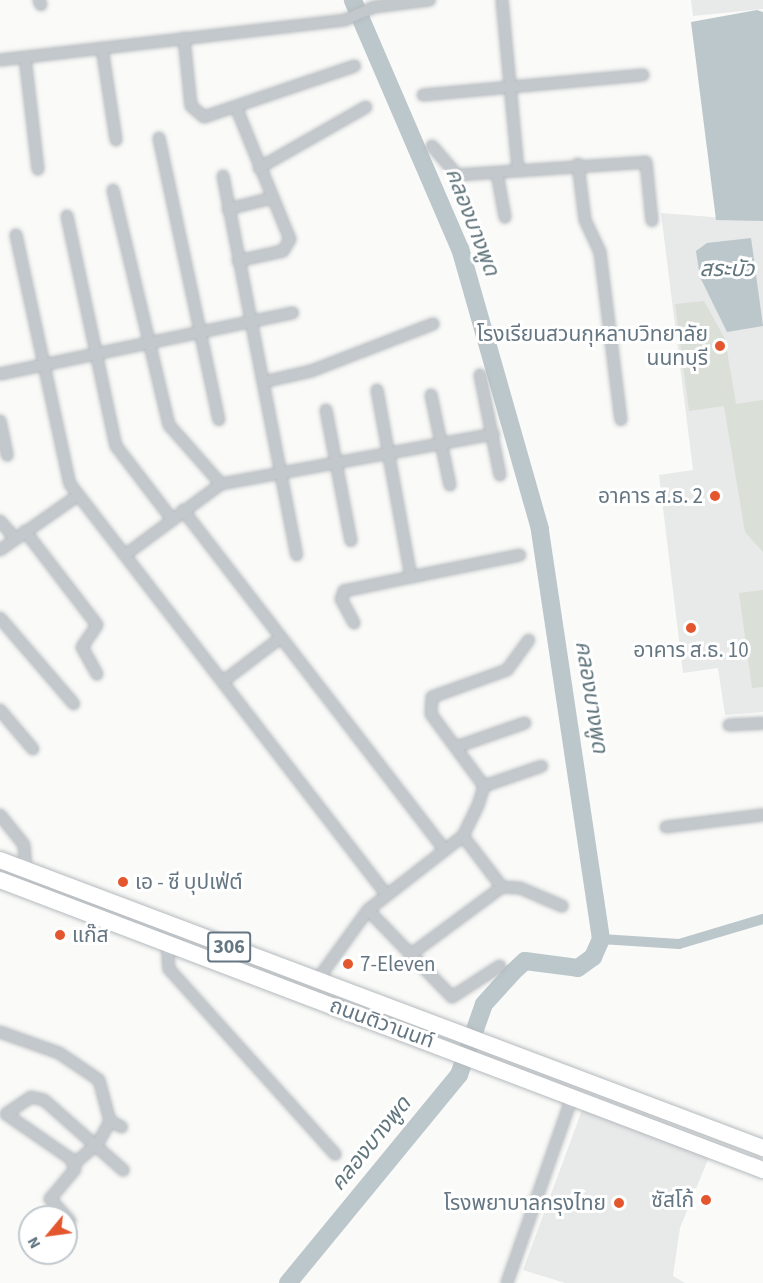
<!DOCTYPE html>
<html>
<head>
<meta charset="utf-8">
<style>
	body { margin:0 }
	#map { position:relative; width:763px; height:1283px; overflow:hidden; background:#fafaf8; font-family:"Source Sans 3","Noto Sans Thai",sans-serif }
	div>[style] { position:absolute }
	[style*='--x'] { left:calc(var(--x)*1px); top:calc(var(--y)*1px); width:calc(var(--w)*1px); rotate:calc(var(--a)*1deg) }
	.built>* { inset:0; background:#e8e9e9 }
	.green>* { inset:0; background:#dadfd7 }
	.water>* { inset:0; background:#bbc7cb }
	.canal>* { height:10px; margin:-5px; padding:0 5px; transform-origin:5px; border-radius:5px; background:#bbc7cb }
	.river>* { height:18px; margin:-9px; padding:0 9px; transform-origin:9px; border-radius:9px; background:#bbc7cb }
	.roads { filter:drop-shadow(0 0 2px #b5babe) drop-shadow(0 0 2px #b5babe) }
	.minor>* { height:10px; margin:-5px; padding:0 5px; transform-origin:5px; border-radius:5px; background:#c3c8cc }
	.primary>* { height:16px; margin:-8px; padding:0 8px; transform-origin:8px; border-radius:8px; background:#fff }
	.dots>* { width:16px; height:16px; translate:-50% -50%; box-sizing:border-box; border:3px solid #fff; border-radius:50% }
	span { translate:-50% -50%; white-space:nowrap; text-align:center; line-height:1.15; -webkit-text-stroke:6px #fff; paint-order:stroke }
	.shield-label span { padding:2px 4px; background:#fff; border:2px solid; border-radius:4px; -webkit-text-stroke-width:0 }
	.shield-label { font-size:20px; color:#657683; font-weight:700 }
	.poi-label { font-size:21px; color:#657683 }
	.right { translate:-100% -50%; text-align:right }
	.left { translate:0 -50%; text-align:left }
	.street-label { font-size:21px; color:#657683 }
	.water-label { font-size:22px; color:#60757c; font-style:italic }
	.north { position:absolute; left:18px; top:1205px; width:60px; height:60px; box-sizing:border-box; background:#fff; border:2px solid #c1c8cd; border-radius:50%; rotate:241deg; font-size:16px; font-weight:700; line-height:24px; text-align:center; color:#657683 }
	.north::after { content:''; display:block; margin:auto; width:21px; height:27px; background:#e4572e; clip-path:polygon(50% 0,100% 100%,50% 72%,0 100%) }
</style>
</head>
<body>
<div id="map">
	<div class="built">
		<i style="clip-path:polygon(691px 0,763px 0,763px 9px,693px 16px)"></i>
		<i style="clip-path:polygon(661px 213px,763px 221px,763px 712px,725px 715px,718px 668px,683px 673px,659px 475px,693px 470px)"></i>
		<i style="clip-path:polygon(582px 1110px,709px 1157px,680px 1228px,673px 1276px,685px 1283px,565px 1283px,523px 1270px)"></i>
	</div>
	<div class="green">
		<i style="clip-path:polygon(704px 301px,725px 339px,736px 404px,763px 400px,763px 552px,745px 532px,724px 406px,689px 411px,675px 304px)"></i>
		<i style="clip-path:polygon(763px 590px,763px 687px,752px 688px,739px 593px)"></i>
	</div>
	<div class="water">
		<i style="clip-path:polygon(757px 10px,763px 12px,763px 221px,716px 220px,691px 22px)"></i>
		<i style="clip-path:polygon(751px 238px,763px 326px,727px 332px,700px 277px,696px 251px,707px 243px)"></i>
	</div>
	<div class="canal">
		<i style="--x:601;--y:939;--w:78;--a:3.7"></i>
		<i style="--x:679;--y:944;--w:88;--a:-16.6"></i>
	</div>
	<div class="river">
		<i style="--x:288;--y:1283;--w:269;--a:-50.6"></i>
		<i style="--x:459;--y:1075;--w:75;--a:-70.6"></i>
		<i style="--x:484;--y:1004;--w:43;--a:-47.8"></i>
		<i style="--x:513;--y:972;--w:16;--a:-43"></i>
		<i style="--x:525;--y:961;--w:53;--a:7.5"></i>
		<i style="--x:578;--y:968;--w:19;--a:-36"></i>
		<i style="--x:593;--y:957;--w:20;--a:-66"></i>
		<i style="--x:601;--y:939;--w:415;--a:-98.5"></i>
		<i style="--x:540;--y:529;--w:291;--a:-105.9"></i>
		<i style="--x:460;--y:249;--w:271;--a:-113.3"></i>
	</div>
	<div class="roads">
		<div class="minor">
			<i style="--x:39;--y:0;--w:5;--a:68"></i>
			<i style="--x:502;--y:0;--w:171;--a:84.6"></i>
			<i style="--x:184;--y:38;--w:68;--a:84.1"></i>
			<i style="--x:191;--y:106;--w:17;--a:40"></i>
			<i style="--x:204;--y:117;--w:159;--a:-18.7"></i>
			<i style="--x:102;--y:48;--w:93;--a:81.3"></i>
			<i style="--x:25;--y:57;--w:113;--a:83.4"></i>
			<i style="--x:0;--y:60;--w:347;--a:-6.6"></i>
			<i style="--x:345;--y:20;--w:32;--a:-24"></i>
			<i style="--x:374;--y:7;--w:56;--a:-7.1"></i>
			<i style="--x:423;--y:95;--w:221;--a:-5.2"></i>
			<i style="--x:236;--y:107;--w:143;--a:67.8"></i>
			<i style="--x:290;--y:239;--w:14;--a:120"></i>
			<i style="--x:283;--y:251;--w:46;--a:167.5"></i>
			<i style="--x:159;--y:138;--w:288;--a:78"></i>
			<i style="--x:432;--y:146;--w:38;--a:49"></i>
			<i style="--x:457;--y:175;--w:189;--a:-3.9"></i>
			<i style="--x:646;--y:162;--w:59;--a:84.2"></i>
			<i style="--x:578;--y:164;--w:56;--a:82.9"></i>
			<i style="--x:585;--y:220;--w:35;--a:65"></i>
			<i style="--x:600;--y:252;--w:169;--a:82.9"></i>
			<i style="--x:259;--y:168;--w:123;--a:-29.7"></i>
			<i style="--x:497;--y:173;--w:45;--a:79.7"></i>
			<i style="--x:223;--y:176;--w:386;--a:79"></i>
			<i style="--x:113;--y:190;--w:242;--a:76.6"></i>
			<i style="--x:169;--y:425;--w:79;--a:48.6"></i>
			<i style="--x:228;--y:209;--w:45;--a:-14"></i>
			<i style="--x:67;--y:216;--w:235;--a:78"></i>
			<i style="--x:116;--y:446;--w:91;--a:52.6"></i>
			<i style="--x:16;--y:235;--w:255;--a:77.8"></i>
			<i style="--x:70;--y:484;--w:518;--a:52.38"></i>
			<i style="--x:0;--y:374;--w:299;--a:-11.8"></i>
			<i style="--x:480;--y:375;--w:102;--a:78.7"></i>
			<i style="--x:263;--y:382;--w:49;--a:-12.9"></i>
			<i style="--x:311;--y:371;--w:131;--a:-21.1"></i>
			<i style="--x:431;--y:395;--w:92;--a:78.1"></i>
			<i style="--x:326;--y:410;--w:133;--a:79.2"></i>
			<i style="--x:0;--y:421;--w:35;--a:78"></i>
			<i style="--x:183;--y:510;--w:428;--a:52.4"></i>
			<i style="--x:0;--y:521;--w:21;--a:49"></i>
			<i style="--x:25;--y:531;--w:118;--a:52.5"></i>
			<i style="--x:97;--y:625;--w:27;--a:124"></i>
			<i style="--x:82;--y:647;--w:31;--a:61"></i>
			<i style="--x:0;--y:550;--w:94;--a:-35"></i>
			<i style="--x:125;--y:555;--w:119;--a:-36.5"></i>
			<i style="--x:221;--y:484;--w:277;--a:-10.4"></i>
			<i style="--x:411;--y:577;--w:111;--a:-11.4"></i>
			<i style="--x:0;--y:618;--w:113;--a:49.3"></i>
			<i style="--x:354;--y:623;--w:27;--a:-118"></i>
			<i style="--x:341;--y:599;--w:9;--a:-69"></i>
			<i style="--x:344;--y:591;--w:68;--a:-11.8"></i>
			<i style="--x:411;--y:577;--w:190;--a:-100.3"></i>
			<i style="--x:225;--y:680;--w:68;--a:-37.2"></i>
			<i style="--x:0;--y:710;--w:51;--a:49.8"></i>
			<i style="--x:729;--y:725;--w:34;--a:-3"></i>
			<i style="--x:456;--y:747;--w:73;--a:-19.2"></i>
			<i style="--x:484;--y:786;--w:61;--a:-19"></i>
			<i style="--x:0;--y:815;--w:38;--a:51"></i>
			<i style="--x:24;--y:845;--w:25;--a:85"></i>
			<i style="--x:666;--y:827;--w:98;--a:-7.1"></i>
			<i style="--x:463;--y:836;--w:64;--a:52.6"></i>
			<i style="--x:368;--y:910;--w:121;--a:46"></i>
			<i style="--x:452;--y:997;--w:57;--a:-32.9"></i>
			<i style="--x:167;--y:943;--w:26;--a:86"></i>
			<i style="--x:169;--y:969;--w:249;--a:48.1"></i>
			<i style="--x:410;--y:955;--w:114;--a:-36.5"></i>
			<i style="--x:502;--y:887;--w:18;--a:3"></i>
			<i style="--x:520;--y:888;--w:46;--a:23.2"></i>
			<i style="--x:318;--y:979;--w:85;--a:-54.1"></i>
			<i style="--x:368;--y:910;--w:120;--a:-37.9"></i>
			<i style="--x:463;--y:836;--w:34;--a:-64"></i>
			<i style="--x:478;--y:805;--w:20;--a:-72"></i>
			<i style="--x:484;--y:786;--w:89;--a:-126.4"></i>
			<i style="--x:431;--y:714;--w:17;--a:-87"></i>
			<i style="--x:432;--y:697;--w:80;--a:-19.8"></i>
			<i style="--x:507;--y:670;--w:37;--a:-54"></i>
			<i style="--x:0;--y:1032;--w:63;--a:19.6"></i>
			<i style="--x:59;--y:1053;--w:48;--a:34"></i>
			<i style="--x:99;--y:1080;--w:42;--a:75"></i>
			<i style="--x:110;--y:1121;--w:13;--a:27"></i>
			<i style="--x:74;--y:1164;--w:32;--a:-41"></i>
			<i style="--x:98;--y:1143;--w:25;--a:-61"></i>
			<i style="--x:70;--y:1221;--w:30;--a:-132"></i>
			<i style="--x:50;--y:1199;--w:39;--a:-50"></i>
			<i style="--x:75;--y:1169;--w:11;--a:-112"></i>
			<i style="--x:71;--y:1159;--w:79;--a:-145.3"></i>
			<i style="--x:6;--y:1114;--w:30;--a:-34"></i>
			<i style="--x:31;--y:1097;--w:13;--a:13"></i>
			<i style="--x:44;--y:1100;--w:106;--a:41.5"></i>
			<i style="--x:507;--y:1283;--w:199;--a:-70.7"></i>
		</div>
		<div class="primary">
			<i style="--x:0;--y:860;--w:816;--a:20.68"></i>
			<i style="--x:0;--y:880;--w:816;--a:20.81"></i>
		</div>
	</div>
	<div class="dots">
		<i style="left:720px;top:346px;background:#e4572e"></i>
		<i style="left:715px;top:496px;background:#e4572e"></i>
		<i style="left:691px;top:628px;background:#e4572e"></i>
		<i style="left:123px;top:882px;background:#e4572e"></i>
		<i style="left:60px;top:935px;background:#e4572e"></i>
		<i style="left:348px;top:964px;background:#e4572e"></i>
		<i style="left:706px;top:1200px;background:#e4572e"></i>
		<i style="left:619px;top:1203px;background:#e4572e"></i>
	</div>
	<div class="shield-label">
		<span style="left:229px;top:947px">306</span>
	</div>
	<div class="poi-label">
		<span class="right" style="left:708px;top:346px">โรงเรียนสวนกุหลาบวิทยาลัย<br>นนทบุรี</span>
		<span class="right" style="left:703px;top:496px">อาคาร ส.ธ. 2</span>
		<span style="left:691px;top:650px">อาคาร ส.ธ. 10</span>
		<span class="left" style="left:135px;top:882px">เอ - ซี บุปเฟ่ต์</span>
		<span class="left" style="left:72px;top:935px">แก๊ส</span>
		<span class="left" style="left:360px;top:964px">7-Eleven</span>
		<span class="right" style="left:694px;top:1200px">ซัสโก้</span>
		<span class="right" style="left:606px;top:1203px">โรงพยาบาลกรุงไทย</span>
	</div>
	<div class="street-label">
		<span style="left:382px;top:1023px;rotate:20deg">ถนนติวานนท์</span>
	</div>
	<div class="water-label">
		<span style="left:472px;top:222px;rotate:69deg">คลองบางพูด</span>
		<span style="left:727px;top:270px">สระบัว</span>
		<span style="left:591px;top:697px;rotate:81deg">คลองบางพูด</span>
		<span style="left:371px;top:1144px;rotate:-51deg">คลองบางพูด</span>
	</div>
	<div class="north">N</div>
</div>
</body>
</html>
